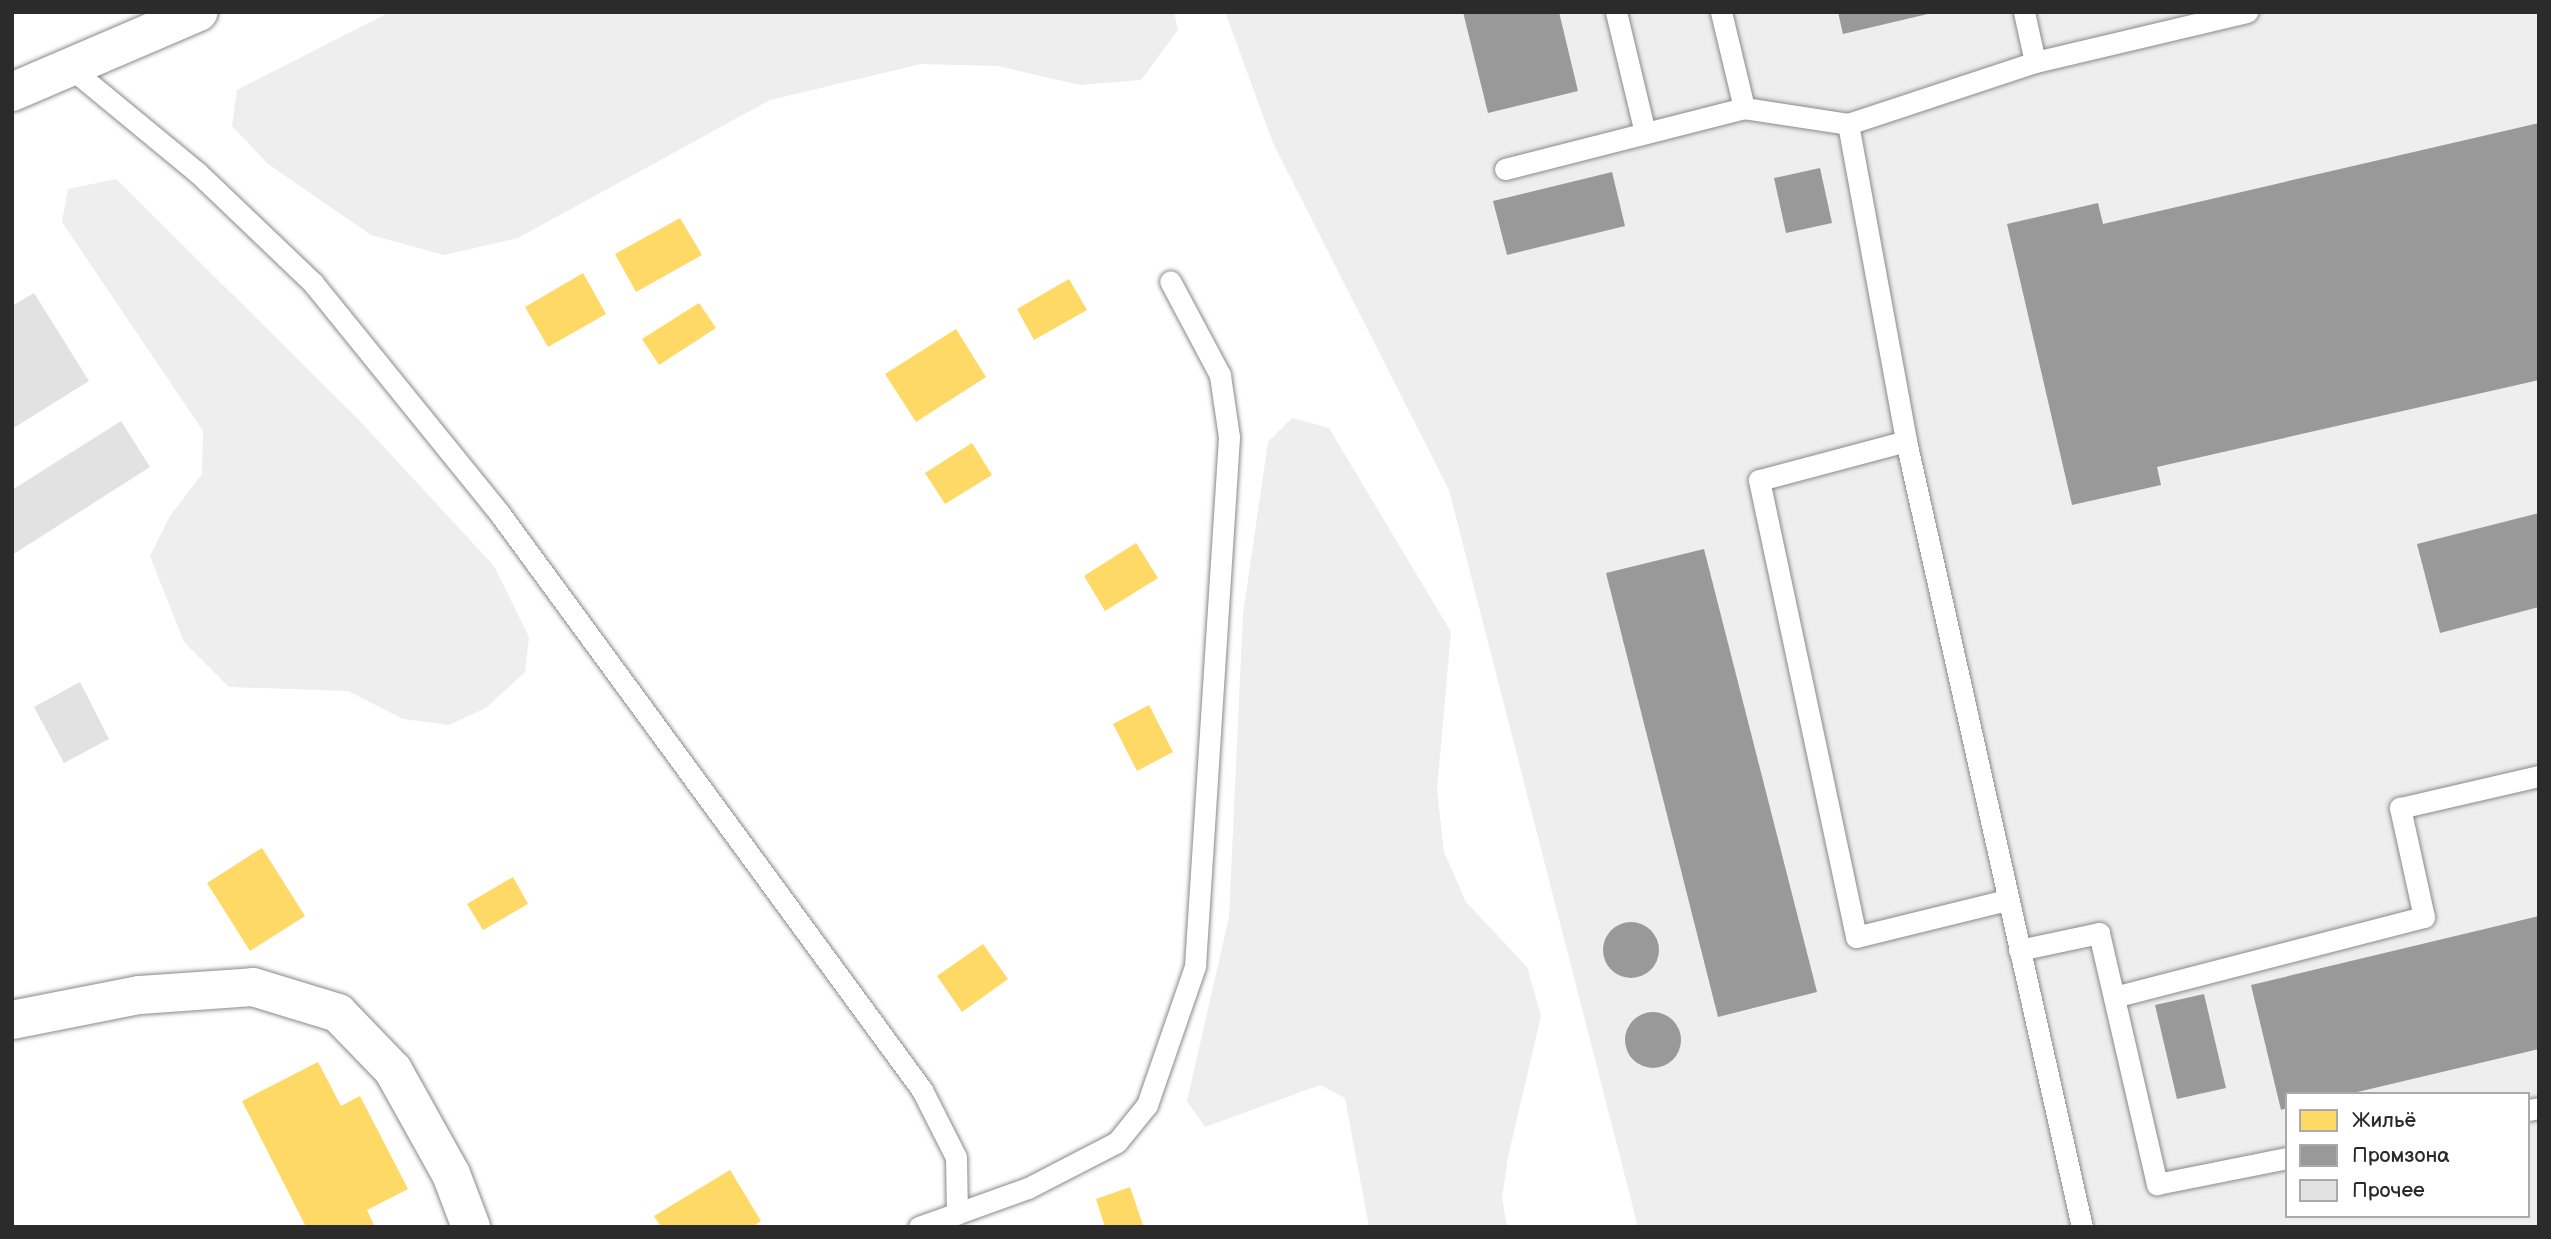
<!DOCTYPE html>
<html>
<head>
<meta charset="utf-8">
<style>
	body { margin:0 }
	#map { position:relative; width:2551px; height:1239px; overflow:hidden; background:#fff; font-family:"Balsamiq Sans",sans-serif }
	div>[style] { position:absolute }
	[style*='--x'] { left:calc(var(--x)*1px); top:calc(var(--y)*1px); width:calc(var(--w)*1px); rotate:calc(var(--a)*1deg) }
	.built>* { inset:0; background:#eee }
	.homes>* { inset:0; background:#ffd966 }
	.industry>* { inset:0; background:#999 }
	.round { border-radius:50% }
	.building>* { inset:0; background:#e2e2e2 }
	.roads { filter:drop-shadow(0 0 2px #8a8a8a) drop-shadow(0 0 2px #8a8a8a) }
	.service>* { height:21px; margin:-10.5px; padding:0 10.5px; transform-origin:10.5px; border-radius:10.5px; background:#fff }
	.minor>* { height:38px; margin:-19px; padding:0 19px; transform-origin:19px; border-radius:19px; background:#fff }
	span { translate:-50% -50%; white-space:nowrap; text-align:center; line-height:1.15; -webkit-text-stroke:7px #fff; paint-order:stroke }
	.frame { position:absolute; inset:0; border:14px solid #2b2b2b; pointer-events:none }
	.legend { position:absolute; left:2285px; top:1092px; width:245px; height:126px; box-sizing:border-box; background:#fff; border:2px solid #aaa; margin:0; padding:9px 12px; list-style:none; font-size:21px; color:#2b2b2b }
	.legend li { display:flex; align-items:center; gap:14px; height:35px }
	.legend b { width:35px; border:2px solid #aaa }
</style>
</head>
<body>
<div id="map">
	<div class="built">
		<i style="clip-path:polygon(390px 12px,1174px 12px,1178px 30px,1141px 80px,1080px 85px,998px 66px,921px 64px,770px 100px,518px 238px,444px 255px,371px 235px,268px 164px,232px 126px,237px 90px)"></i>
		<i style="clip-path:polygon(evenodd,1225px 12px,2539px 12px,2539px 1227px,1638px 1227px,1449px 490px,1273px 143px,1225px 12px,2287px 1094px,2528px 1094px,2528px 1216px,2287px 1216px,2287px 1094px)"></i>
		<i style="clip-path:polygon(116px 179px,359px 420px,494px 566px,529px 637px,525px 672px,486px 708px,449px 725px,403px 719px,348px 691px,229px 687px,184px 642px,150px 556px,170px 516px,202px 474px,203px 431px,62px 222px,68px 189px)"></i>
		<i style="clip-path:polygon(1292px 418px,1329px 428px,1451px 632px,1437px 790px,1444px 852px,1466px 902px,1527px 967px,1541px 1016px,1508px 1157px,1502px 1198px,1507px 1227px,1369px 1227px,1345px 1098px,1320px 1085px,1205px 1127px,1187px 1101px,1229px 917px,1243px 614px,1268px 442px)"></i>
	</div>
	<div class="homes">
		<i style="clip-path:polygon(680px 218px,702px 255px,636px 292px,615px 254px)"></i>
		<i style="clip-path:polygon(583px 273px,606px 314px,548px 347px,525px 307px)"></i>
		<i style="clip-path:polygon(1069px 279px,1087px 310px,1034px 340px,1017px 309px)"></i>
		<i style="clip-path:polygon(699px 303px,716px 328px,659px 365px,642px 339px)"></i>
		<i style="clip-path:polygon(956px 329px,986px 377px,916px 422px,885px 374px)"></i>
		<i style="clip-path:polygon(972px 443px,992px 475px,945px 504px,925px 473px)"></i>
		<i style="clip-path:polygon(1136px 543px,1158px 578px,1105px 611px,1084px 576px)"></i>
		<i style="clip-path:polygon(1149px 705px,1173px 752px,1137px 771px,1113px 724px)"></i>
		<i style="clip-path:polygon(262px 848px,305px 916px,250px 951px,207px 883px)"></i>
		<i style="clip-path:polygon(513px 877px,528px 904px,483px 930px,467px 904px)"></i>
		<i style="clip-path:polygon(983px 944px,1008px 979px,962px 1012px,937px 976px)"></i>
		<i style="clip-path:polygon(318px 1062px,341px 1106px,360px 1096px,408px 1189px,367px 1210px,375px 1227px,306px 1227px,242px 1101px)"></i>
		<i style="clip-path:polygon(730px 1170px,761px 1221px,752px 1227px,661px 1227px,654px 1216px)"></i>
		<i style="clip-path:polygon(1130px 1187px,1143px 1225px,1105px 1227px,1096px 1199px)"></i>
	</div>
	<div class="industry">
		<i style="clip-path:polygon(1463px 12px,1559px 12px,1578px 91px,1488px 113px)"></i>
		<i style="clip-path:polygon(1838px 12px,1932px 12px,1932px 13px,1843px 34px)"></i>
		<i style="clip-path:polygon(2539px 123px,2539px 380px,2157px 467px,2161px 485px,2072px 505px,2007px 224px,2098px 203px,2103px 224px)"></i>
		<i style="clip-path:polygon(1820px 168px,1832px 223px,1786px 233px,1774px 178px)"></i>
		<i style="clip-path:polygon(1612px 172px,1625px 226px,1507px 255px,1493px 201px)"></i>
		<i style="clip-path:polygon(2539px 513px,2539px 607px,2440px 633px,2417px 544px)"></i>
		<i style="clip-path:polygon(1704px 549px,1817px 992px,1718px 1017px,1606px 573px)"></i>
		<i style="clip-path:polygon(2539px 916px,2539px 1049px,2349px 1094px,2287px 1094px,2287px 1108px,2281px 1110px,2251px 985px)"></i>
		<i class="round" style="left:1603px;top:922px;width:56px;height:56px"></i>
		<i style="clip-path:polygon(2204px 994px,2226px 1088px,2177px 1099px,2155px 1005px)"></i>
		<i class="round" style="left:1625px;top:1012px;width:56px;height:56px"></i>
	</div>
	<div class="building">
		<i style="clip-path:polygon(34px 293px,89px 381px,12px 429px,12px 306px)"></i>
		<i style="clip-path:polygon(121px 421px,150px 467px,12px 555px,12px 490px)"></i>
		<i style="clip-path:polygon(80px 682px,109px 739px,64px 763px,34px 707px)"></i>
	</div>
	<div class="roads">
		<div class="service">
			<i style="--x:1616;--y:12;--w:124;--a:76.5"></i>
			<i style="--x:1721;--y:12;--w:99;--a:76.5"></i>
			<i style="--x:1744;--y:108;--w:105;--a:8.7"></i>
			<i style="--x:1848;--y:124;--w:322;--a:79.6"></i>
			<i style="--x:1906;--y:441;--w:805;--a:77.38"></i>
			<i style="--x:2024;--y:12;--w:51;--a:77.6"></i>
			<i style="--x:67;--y:65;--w:170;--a:39.5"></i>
			<i style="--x:198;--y:173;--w:159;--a:43.7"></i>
			<i style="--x:313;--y:283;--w:297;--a:51"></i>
			<i style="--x:500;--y:514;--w:714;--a:53.77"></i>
			<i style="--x:922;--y:1090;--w:75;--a:63.1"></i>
			<i style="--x:956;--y:1157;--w:57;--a:89"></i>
			<i style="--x:1848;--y:124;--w:197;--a:-18.3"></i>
			<i style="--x:2035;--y:62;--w:218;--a:-13.3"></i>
			<i style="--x:1505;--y:169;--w:247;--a:-14.3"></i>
			<i style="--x:1906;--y:441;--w:152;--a:165.1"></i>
			<i style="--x:1759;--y:480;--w:467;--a:78"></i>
			<i style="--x:1856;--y:937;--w:155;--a:-13.8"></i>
			<i style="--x:2019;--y:950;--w:82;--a:-12"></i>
			<i style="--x:2099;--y:933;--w:258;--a:77"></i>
			<i style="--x:2157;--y:1184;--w:133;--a:-11.3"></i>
			<i style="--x:2114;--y:997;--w:320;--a:-14.5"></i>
			<i style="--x:2424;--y:917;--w:112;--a:-102.4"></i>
			<i style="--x:2400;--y:808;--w:143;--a:-13"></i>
			<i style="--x:2528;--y:1110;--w:11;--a:-10"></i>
			<i style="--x:919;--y:1227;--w:116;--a:-19.7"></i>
			<i style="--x:1028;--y:1188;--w:100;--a:-27.3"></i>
			<i style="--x:1117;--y:1142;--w:48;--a:-51"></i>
			<i style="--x:1147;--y:1105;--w:147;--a:-70.9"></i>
			<i style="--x:1195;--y:966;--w:530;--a:-86.32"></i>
			<i style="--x:1229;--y:437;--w:63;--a:-98.3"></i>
			<i style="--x:1220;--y:375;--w:106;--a:-118"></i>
		</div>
		<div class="minor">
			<i style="--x:12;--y:92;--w:203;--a:-23.2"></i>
			<i style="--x:12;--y:1020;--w:130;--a:-11.1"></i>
			<i style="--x:140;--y:995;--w:113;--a:-4"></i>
			<i style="--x:253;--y:987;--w:89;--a:17"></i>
			<i style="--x:338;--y:1013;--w:79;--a:46"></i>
			<i style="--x:393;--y:1070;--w:119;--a:60.9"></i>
			<i style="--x:451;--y:1174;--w:57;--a:69.3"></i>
		</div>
	</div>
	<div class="frame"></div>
	<ul class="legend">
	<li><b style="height:19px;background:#ffd966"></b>Жильё</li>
	<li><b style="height:19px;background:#999"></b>Промзона</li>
	<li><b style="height:19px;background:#e2e2e2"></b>Прочее</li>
	</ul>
</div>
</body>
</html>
